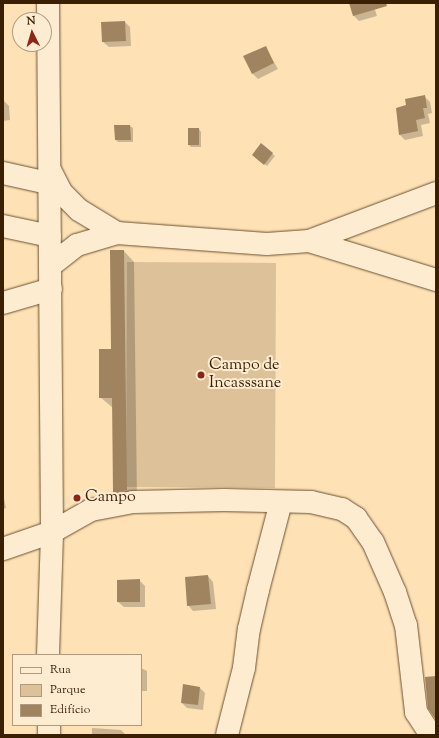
<!DOCTYPE html>
<html>
<head>
<meta charset="utf-8">
<style>
	body { margin:0 }
	#map { position:relative; width:439px; height:738px; overflow:hidden; background:#fee2b6; font-family:"Sorts Mill Goudy",serif }
	div>[style] { position:absolute }
	[style*='--x'] { left:calc(var(--x)*1px); top:calc(var(--y)*1px); width:calc(var(--w)*1px); rotate:calc(var(--a)*1deg) }
	.green>* { inset:0; background:#ddc198 }
	.shadow>* { inset:0; background:#0003 }
	.building>* { inset:0; background:#a08460 }
	.roads { filter:drop-shadow(0 0 1px #6c5030) drop-shadow(0 0 1px #6c5030) }
	.minor>* { height:22px; margin:-11px; padding:0 11px; transform-origin:11px; border-radius:11px; background:#feecd0 }
	.dots>* { width:11px; height:11px; translate:-50% -50%; box-sizing:border-box; border:2px solid #feecd0; border-radius:50% }
	span { translate:-50% -50%; white-space:nowrap; text-align:center; line-height:1.15; -webkit-text-stroke:4px #feecd0; paint-order:stroke }
	.poi-label { font-size:16px; color:#3b1f03 }
	.left { translate:0 -50%; text-align:left }
	.frame { position:absolute; inset:0; border:4px solid #3b1f03; pointer-events:none }
	.legend { position:absolute; left:12px; top:654px; width:130px; height:72px; box-sizing:border-box; background:#feecd0; border:1px solid #b09a7e; margin:0; padding:5px 7px; list-style:none; font-size:12px; color:#3b1f03 }
	.legend li { display:flex; align-items:center; gap:8px; height:20px }
	.legend b { width:20px; border:1px solid #b09a7e }
	.north { position:absolute; left:12px; top:12px; width:40px; height:40px; box-sizing:border-box; background:#feecd0; border:1px solid #b09a7e; border-radius:50%; rotate:355deg; font-size:11px; font-weight:700; line-height:16px; text-align:center; color:#3b1f03 }
	.north::after { content:''; display:block; margin:auto; width:14px; height:18px; background:#8f2418; clip-path:polygon(50% 0,100% 100%,50% 72%,0 100%) }
</style>
</head>
<body>
<div id="map">
	<div class="green">
		<i style="clip-path:polygon(127px 262px,276px 263px,275px 488px,126px 487px)"></i>
	</div>
	<div class="shadow">
		<i style="clip-path:polygon(350px 3px,373px 3px,377px 16px,359px 21px,354px 16px)"></i>
		<i style="clip-path:polygon(125px 22px,130px 27px,131px 46px,109px 47px,103px 42px)"></i>
		<i style="clip-path:polygon(265px 47px,278px 69px,258px 79px,252px 73px)"></i>
		<i style="clip-path:polygon(424px 96px,430px 102px,432px 113px,428px 114px,430px 123px,421px 125px,423px 136px,405px 140px,400px 135px,408px 106px)"></i>
		<i style="clip-path:polygon(3px 100px,9px 106px,10px 120px,3px 121px)"></i>
		<i style="clip-path:polygon(115px 126px,130px 126px,133px 128px,133px 142px,118px 142px,116px 140px)"></i>
		<i style="clip-path:polygon(199px 129px,201px 132px,201px 147px,191px 147px,189px 145px)"></i>
		<i style="clip-path:polygon(261px 145px,275px 156px,267px 166px,256px 157px)"></i>
		<i style="clip-path:polygon(124px 251px,134px 262px,137px 501px,124px 503px,114px 493px,113px 408px,100px 397px,112px 350px)"></i>
		<i style="clip-path:polygon(3px 494px,6px 508px,3px 509px)"></i>
		<i style="clip-path:polygon(208px 576px,213px 582px,216px 609px,193px 611px,188px 605px)"></i>
		<i style="clip-path:polygon(139px 580px,145px 586px,145px 607px,124px 607px,118px 602px)"></i>
		<i style="clip-path:polygon(141px 668px,147px 671px,147px 691px,141px 691px)"></i>
		<i style="clip-path:polygon(184px 686px,200px 688px,205px 693px,203px 710px,187px 708px,182px 703px)"></i>
		<i style="clip-path:polygon(92px 728px,121px 730px,126px 735px,92px 735px)"></i>
	</div>
	<div class="building">
		<i style="clip-path:polygon(349px 3px,386px 3px,387px 6px,353px 16px)"></i>
		<i style="clip-path:polygon(125px 21px,126px 41px,102px 42px,101px 22px)"></i>
		<i style="clip-path:polygon(266px 46px,274px 63px,252px 74px,243px 56px)"></i>
		<i style="clip-path:polygon(425px 95px,427px 108px,423px 108px,425px 118px,416px 120px,418px 131px,399px 135px,396px 108px,406px 105px,405px 99px)"></i>
		<i style="clip-path:polygon(114px 125px,130px 125px,131px 140px,115px 140px)"></i>
		<i style="clip-path:polygon(188px 128px,199px 128px,199px 145px,188px 145px)"></i>
		<i style="clip-path:polygon(261px 143px,273px 153px,264px 165px,252px 155px)"></i>
		<i style="clip-path:polygon(110px 250px,124px 250px,127px 490px,113px 493px,112px 398px,99px 398px,99px 349px,111px 349px)"></i>
		<i style="clip-path:polygon(208px 575px,211px 604px,187px 606px,185px 577px)"></i>
		<i style="clip-path:polygon(140px 579px,140px 602px,117px 602px,117px 580px)"></i>
		<i style="clip-path:polygon(436px 676px,436px 720px,428px 708px,425px 677px)"></i>
		<i style="clip-path:polygon(183px 684px,200px 687px,198px 705px,181px 703px)"></i>
	</div>
	<div class="roads">
		<div class="minor">
			<i style="--x:50;--y:170;--w:25;--a:63"></i>
			<i style="--x:61;--y:192;--w:25;--a:45"></i>
			<i style="--x:79;--y:210;--w:44;--a:31.2"></i>
			<i style="--x:3;--y:173;--w:46;--a:12.5"></i>
			<i style="--x:3;--y:226;--w:48;--a:12"></i>
			<i style="--x:309;--y:241;--w:133;--a:17.1"></i>
			<i style="--x:50;--y:266;--w:34;--a:-38"></i>
			<i style="--x:77;--y:245;--w:42;--a:-16.7"></i>
			<i style="--x:117;--y:233;--w:150;--a:4.2"></i>
			<i style="--x:267;--y:244;--w:42;--a:-4.1"></i>
			<i style="--x:309;--y:241;--w:136;--a:-20.7"></i>
			<i style="--x:3;--y:303;--w:50;--a:-16.3"></i>
			<i style="--x:3;--y:549;--w:52;--a:-19.1"></i>
			<i style="--x:52;--y:532;--w:45;--a:-29.4"></i>
			<i style="--x:91;--y:510;--w:43;--a:-10.8"></i>
			<i style="--x:133;--y:502;--w:91;--a:-1.3"></i>
			<i style="--x:224;--y:500;--w:87;--a:1.3"></i>
			<i style="--x:311;--y:502;--w:32;--a:13"></i>
			<i style="--x:342;--y:509;--w:17;--a:33"></i>
			<i style="--x:356;--y:518;--w:29;--a:55"></i>
			<i style="--x:373;--y:542;--w:55;--a:66.3"></i>
			<i style="--x:395;--y:592;--w:35;--a:72"></i>
			<i style="--x:406;--y:625;--w:88;--a:83.4"></i>
			<i style="--x:416;--y:712;--w:27;--a:57"></i>
			<i style="--x:48;--y:655;--w:123;--a:-88.1"></i>
			<i style="--x:52;--y:532;--w:529;--a:-90.43"></i>
			<i style="--x:49;--y:725;--w:10;--a:90"></i>
			<i style="--x:227;--y:735;--w:69;--a:-75.8"></i>
			<i style="--x:244;--y:668;--w:39;--a:-83"></i>
			<i style="--x:249;--y:629;--w:40;--a:-77"></i>
			<i style="--x:258;--y:590;--w:91;--a:-75.4"></i>
		</div>
	</div>
	<div class="dots">
		<i style="left:201px;top:375px;background:#8f2418"></i>
		<i style="left:77px;top:498px;background:#8f2418"></i>
	</div>
	<div class="poi-label">
		<span class="left" style="left:209px;top:375px">Campo de<br>Incasssane</span>
		<span class="left" style="left:85px;top:498px">Campo</span>
	</div>
	<div class="frame"></div>
	<ul class="legend">
	<li><b style="height:5px;background:#feecd0"></b>Rua</li>
	<li><b style="height:11px;background:#ddc198"></b>Parque</li>
	<li><b style="height:11px;background:#a08460"></b>Edifício</li>
	</ul>
	<div class="north">N</div>
</div>
</body>
</html>
